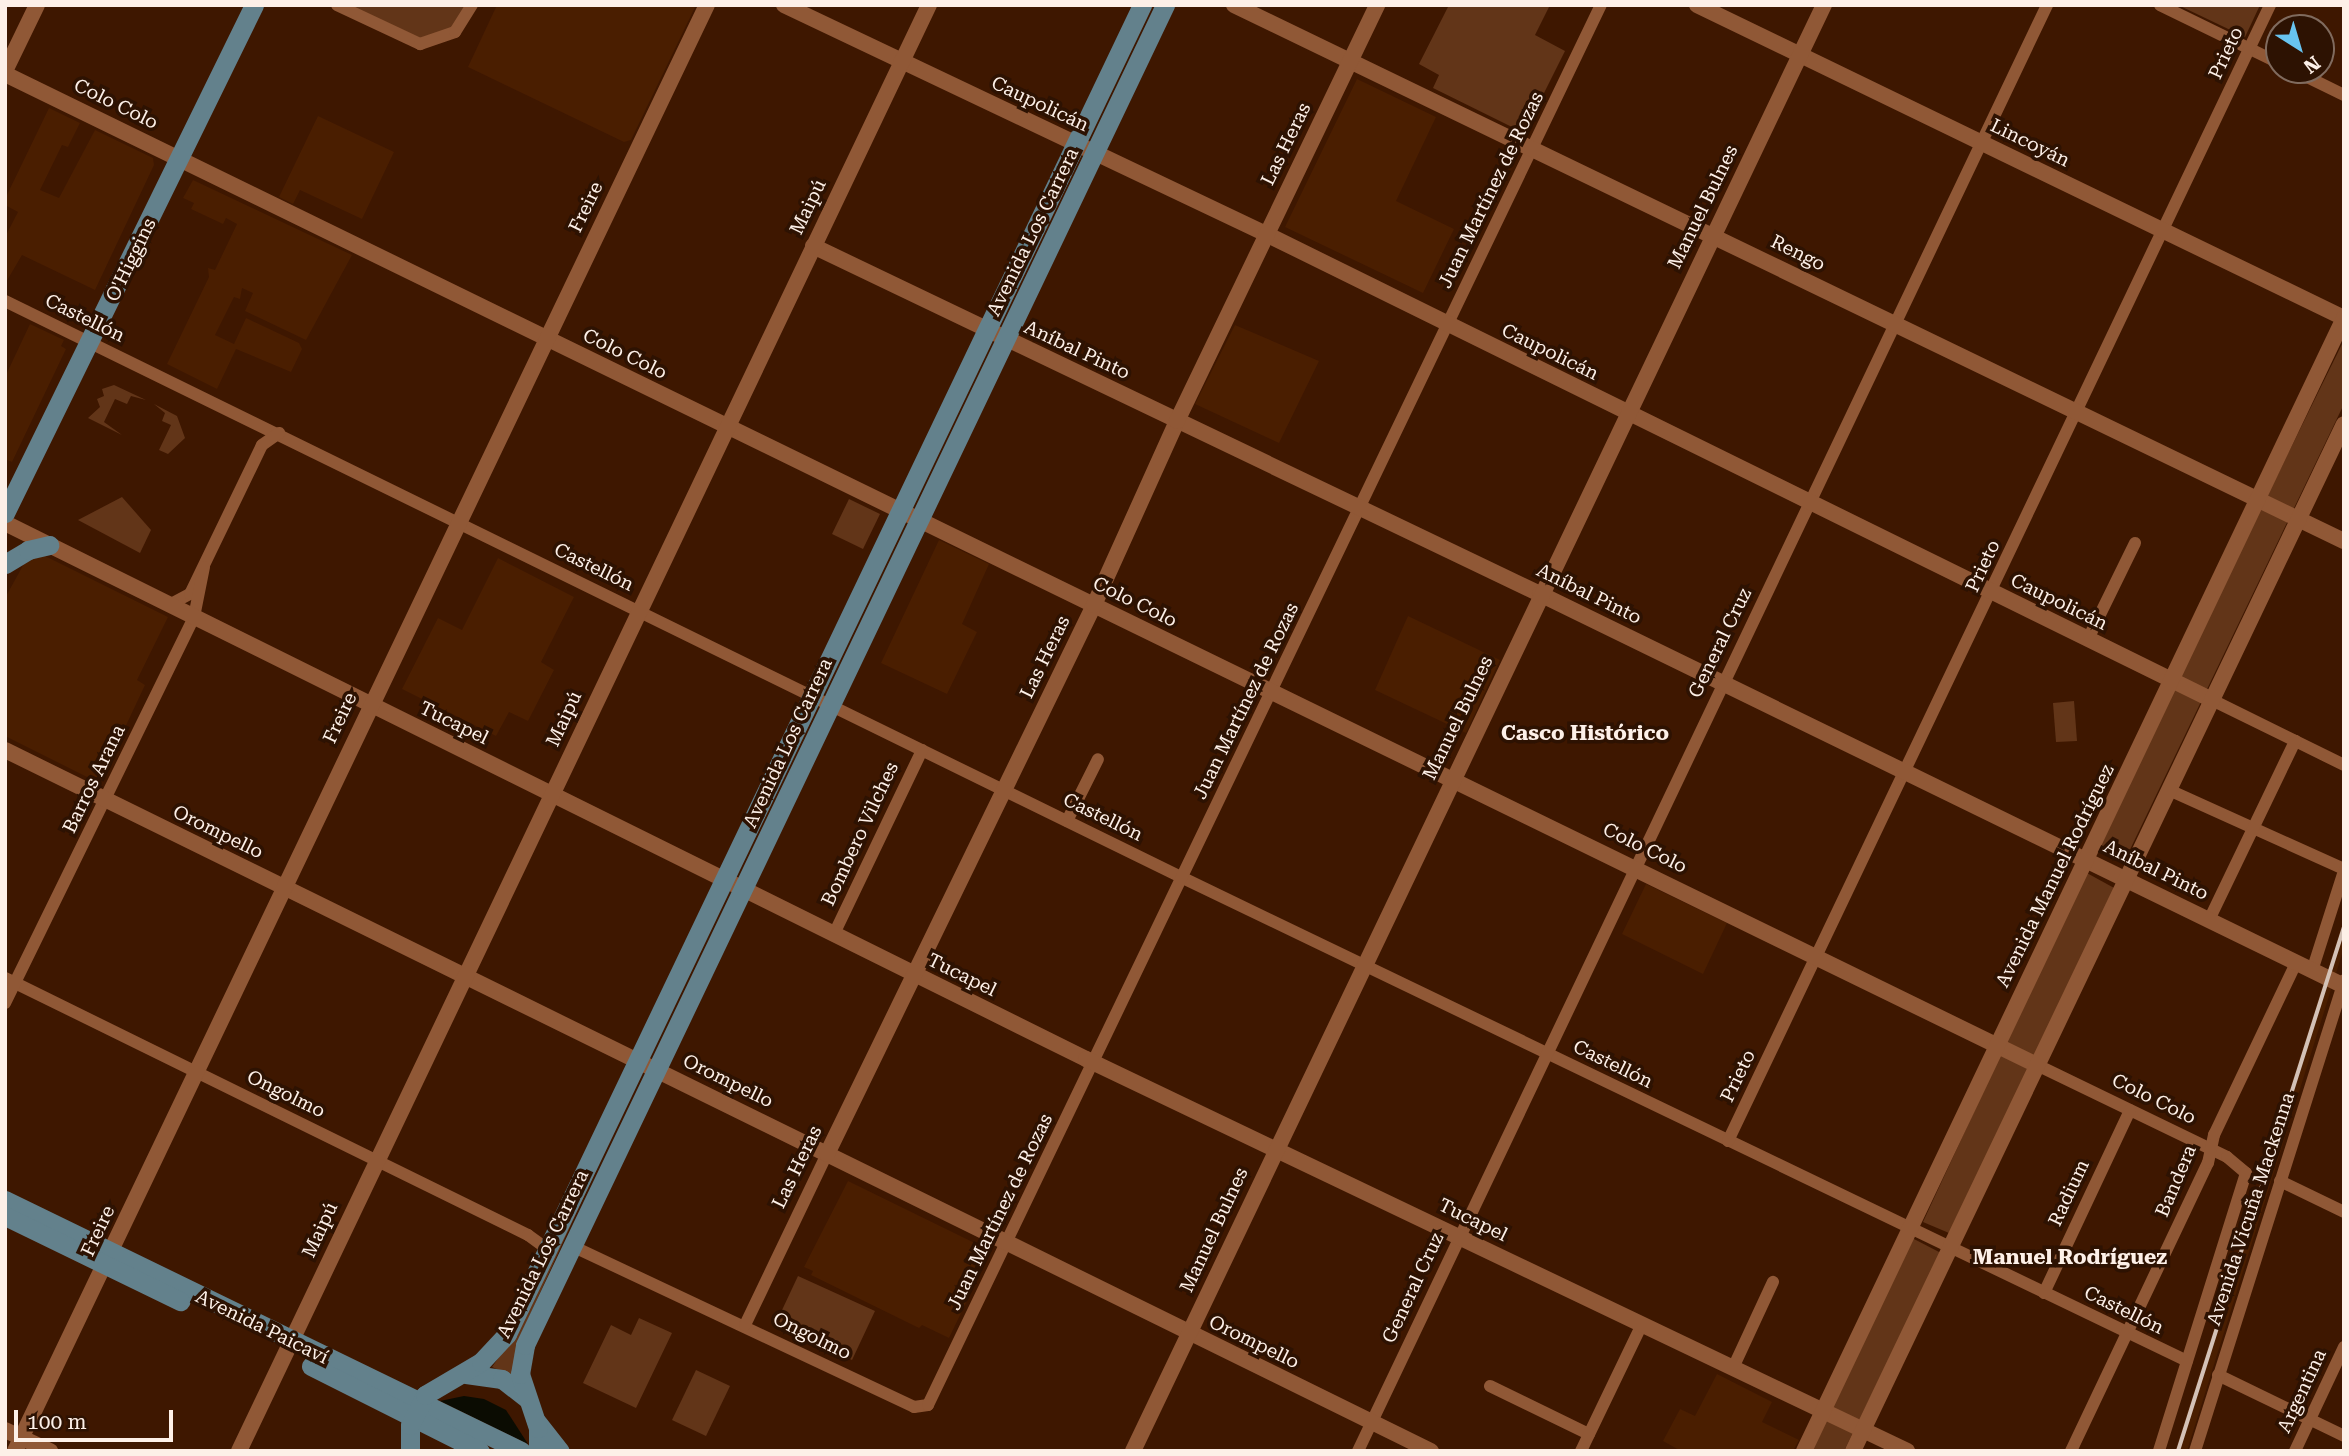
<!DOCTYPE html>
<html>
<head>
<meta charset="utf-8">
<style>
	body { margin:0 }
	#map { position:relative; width:2349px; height:1456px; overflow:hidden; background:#3e1700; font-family:"Roboto Serif",serif }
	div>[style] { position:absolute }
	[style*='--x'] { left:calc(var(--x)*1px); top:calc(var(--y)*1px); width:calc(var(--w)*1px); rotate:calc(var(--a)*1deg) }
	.built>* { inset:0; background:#4a1e00 }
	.green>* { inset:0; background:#623518 }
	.water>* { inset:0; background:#0b0c02 }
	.street>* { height:12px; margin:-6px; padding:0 6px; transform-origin:6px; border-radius:6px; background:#905836 }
	.secondary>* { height:16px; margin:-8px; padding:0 8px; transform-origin:8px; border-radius:8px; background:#905836 }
	.primary>* { height:19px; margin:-9.5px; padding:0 9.5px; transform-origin:9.5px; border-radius:9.5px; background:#63818c }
	.rail>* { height:3.5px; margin:-1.75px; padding:0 1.75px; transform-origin:1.75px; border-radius:1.75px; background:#d4c2b7 }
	span { translate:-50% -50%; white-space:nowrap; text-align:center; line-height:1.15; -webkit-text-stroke:7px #2d1202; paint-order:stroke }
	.street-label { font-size:19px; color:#fdf0e8 }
	.neighbourhood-label { font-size:21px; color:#fdf0e8; font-weight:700 }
	.frame { position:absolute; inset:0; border:7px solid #fdf0e8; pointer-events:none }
	.north { position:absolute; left:2265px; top:14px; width:70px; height:70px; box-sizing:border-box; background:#2d1202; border:2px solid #806b5e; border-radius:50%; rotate:143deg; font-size:19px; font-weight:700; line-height:28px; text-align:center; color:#fdf0e8 }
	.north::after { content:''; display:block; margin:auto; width:24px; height:32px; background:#68c4f0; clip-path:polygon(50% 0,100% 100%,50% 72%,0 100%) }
	.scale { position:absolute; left:14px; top:1410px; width:159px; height:32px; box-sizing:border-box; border:4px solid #fdf0e8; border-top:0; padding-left:9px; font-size:21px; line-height:24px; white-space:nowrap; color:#fdf0e8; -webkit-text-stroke:5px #2d1202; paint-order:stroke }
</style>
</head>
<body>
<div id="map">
	<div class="built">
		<i style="clip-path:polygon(497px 5px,696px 5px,631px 140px,624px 142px,468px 67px)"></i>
		<i style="clip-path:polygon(1357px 79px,1436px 117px,1396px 201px,1454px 229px,1423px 293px,1285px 227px)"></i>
		<i style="clip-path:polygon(49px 108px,80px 123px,68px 147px,62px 145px,40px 190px,59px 198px,95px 130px,153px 158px,154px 165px,95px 290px,22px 255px,5px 284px,5px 237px,18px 212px,5px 205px,5px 199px)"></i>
		<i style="clip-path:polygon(318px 116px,394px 152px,362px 219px,300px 190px,293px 204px,279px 197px)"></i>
		<i style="clip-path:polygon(193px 180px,352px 255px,306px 340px,245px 311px,253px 293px,242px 288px,240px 299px,234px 297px,215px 335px,234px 344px,246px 318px,299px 343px,302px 349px,291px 372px,236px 349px,217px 389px,167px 364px,209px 277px,208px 268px,215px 270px,237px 224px,226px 218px,223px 224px,191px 209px,194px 203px,183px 198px)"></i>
		<i style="clip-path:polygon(30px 324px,64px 340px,61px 346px,66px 349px,12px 462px,5px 459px,5px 377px)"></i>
		<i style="clip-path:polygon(1235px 325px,1319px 361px,1279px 443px,1195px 404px)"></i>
		<i style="clip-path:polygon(939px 540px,989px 564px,962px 624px,977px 632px,947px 694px,881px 663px)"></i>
		<i style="clip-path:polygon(43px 555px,168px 617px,137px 680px,145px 685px,99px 783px,5px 736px,5px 598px,26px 560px)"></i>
		<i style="clip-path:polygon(498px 558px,574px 597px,541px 662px,554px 670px,528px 721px,509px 712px,496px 736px,402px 689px,438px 618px,462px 630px)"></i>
		<i style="clip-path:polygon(1408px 616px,1500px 660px,1466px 733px,1375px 690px)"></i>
		<i style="clip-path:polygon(1646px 884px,1727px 923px,1703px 974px,1622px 934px)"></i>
		<i style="clip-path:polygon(2344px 918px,2344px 948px,2187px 1451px,2175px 1451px)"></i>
		<i style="clip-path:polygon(848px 1181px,991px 1251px,949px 1338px,922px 1325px,919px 1328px,811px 1275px,813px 1271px,804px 1267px)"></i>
		<i style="clip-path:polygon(1717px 1374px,1772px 1402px,1762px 1422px,1799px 1440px,1793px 1451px,1681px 1451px,1663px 1441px,1680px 1409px,1695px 1416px)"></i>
	</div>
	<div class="green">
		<i style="clip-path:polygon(346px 5px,467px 5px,457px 26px,421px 39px)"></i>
		<i style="clip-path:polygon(1449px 5px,1550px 5px,1535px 35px,1565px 51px,1529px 123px,1516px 129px,1433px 88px,1439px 75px,1419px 64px)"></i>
		<i style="clip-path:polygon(2178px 5px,2260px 5px,2245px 37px)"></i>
		<i style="clip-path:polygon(2344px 340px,2344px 404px,2125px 860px,2095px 846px)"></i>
		<i style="clip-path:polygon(114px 385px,146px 400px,131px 396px,127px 404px,115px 399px,104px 422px,122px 435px,88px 418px,100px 407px,97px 399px,104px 396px,102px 389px)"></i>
		<i style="clip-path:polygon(154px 404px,177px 416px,185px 438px,168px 454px,159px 450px,171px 425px,162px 421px,165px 413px)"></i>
		<i style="clip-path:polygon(122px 497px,151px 530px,140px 553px,78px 520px)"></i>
		<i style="clip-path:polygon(849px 499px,880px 514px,863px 549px,832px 534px)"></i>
		<i style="clip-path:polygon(2074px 701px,2077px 741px,2056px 742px,2053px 703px)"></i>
		<i style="clip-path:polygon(2085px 872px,2116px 889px,1949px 1233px,1923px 1222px)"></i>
		<i style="clip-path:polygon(642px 1069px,518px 1341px,512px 1376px,492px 1367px,511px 1340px)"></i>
		<i style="clip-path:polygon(1912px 1238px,1941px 1253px,1844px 1451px,1812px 1451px)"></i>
		<i style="clip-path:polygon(798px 1276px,875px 1311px,852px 1360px,775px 1325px)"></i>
		<i style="clip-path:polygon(639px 1318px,672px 1333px,636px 1408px,583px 1383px,611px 1325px,631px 1335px)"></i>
		<i style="clip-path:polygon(696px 1370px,730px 1386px,706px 1436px,672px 1420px)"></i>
	</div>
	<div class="water">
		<i style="clip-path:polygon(464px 1396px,484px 1399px,506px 1410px,528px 1444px,440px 1401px)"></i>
	</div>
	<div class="street">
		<i style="--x:337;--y:5;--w:92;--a:25.2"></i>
		<i style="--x:420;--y:44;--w:37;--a:-19"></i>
		<i style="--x:455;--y:32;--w:32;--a:-58"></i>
		<i style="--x:2160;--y:5;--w:132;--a:26"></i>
		<i style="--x:2293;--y:70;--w:57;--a:26.1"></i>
		<i style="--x:5;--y:301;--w:1312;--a:26.1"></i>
		<i style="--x:1183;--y:878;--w:1114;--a:25.69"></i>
		<i style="--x:169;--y:605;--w:24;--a:-28"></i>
		<i style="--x:190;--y:594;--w:165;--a:-64.2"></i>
		<i style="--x:262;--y:445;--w:21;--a:-35"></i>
		<i style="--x:2088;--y:639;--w:107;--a:-63.9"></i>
		<i style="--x:2212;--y:700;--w:147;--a:26.2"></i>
		<i style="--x:2169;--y:790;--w:192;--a:24.3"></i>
		<i style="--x:1067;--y:821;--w:69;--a:-63.4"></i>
		<i style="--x:2209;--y:920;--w:199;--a:-64.3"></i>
		<i style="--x:834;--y:934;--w:204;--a:-64.4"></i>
		<i style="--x:2312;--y:971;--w:105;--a:-72.3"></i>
		<i style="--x:5;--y:978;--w:583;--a:26.17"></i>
		<i style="--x:528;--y:1235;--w:24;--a:36"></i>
		<i style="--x:5;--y:1003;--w:430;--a:-63.9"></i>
		<i style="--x:194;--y:617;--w:51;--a:-78.7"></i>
		<i style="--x:2037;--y:1065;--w:211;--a:25.8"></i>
		<i style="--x:2227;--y:1157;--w:25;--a:40"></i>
		<i style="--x:2246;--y:1173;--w:291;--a:107.4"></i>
		<i style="--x:1728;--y:1141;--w:1259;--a:-64.49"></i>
		<i style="--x:2280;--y:1181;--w:71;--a:25.8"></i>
		<i style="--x:572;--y:1246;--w:378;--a:25.2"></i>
		<i style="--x:914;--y:1407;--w:14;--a:-8"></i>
		<i style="--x:928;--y:1405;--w:1553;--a:-64.33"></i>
		<i style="--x:2044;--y:1293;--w:202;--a:-64.8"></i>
		<i style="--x:745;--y:1325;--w:190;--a:-64.4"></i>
		<i style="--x:1733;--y:1368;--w:95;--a:-65.1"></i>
		<i style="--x:2218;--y:1375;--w:140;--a:25.8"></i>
		<i style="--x:1490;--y:1386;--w:110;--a:25.9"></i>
		<i style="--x:1358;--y:1451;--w:1602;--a:-64.52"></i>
		<i style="--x:1581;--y:1451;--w:141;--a:-64.3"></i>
		<i style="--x:2071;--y:1451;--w:319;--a:-64.6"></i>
		<i style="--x:2208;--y:1163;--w:29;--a:-78"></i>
		<i style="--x:2214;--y:1135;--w:191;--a:-64.5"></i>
		<i style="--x:2195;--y:1451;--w:494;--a:-72.4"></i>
		<i style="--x:2295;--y:1451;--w:115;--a:-64.8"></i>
	</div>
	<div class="secondary">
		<i style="--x:784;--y:5;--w:534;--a:25.41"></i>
		<i style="--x:1266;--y:234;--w:1055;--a:26.22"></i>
		<i style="--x:1234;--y:5;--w:1233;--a:25.78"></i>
		<i style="--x:1697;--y:5;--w:719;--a:25.82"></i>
		<i style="--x:5;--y:71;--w:73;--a:-64.1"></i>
		<i style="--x:5;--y:74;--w:2261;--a:26"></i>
		<i style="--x:813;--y:246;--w:806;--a:25.58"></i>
		<i style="--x:1540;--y:594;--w:894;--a:25.99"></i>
		<i style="--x:5;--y:523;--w:1207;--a:26.37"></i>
		<i style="--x:1086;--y:1059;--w:910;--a:25.52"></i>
		<i style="--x:5;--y:750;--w:1589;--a:26.18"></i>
		<i style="--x:827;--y:1154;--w:610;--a:-64.06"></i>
		<i style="--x:1094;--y:605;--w:202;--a:-65.7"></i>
		<i style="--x:1177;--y:421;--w:462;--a:-64.3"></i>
		<i style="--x:5;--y:1430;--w:50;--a:25"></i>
		<i style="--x:15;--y:1451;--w:1603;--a:-64.43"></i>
		<i style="--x:239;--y:1451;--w:1602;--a:-64.49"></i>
		<i style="--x:1133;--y:1451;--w:1603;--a:-64.46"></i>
		<i style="--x:1804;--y:1451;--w:1255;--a:-64.52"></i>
		<i style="--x:1853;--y:1451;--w:1138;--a:-64.45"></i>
	</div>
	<div class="primary">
		<i style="--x:5;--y:513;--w:566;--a:-63.89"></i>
		<i style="--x:5;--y:564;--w:27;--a:-31"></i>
		<i style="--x:28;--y:550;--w:22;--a:-13"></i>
		<i style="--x:5;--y:1200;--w:574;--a:25.94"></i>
		<i style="--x:5;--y:1216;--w:195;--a:25.9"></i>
		<i style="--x:311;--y:1366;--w:189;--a:26.7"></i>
		<i style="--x:466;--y:1374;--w:36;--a:8"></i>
		<i style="--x:502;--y:1379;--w:31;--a:38"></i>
		<i style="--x:537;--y:1422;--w:37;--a:52"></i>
		<i style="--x:410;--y:1451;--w:26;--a:-90"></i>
		<i style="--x:410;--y:1425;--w:34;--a:-63"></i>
		<i style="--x:425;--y:1395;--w:65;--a:-30.5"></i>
		<i style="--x:481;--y:1362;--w:38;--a:-47"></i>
		<i style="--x:507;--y:1334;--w:1473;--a:-64.46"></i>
		<i style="--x:538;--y:1451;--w:23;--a:-90"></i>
		<i style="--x:538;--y:1428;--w:57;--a:-108.4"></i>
		<i style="--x:520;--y:1374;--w:29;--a:-80"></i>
		<i style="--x:525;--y:1345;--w:1485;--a:-64.47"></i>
	</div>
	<div class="rail">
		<i style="--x:2178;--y:1451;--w:550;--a:-72.42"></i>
	</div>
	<div class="street-label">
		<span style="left:2226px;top:53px;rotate:-65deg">Prieto</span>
		<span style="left:116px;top:104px;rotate:26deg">Colo Colo</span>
		<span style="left:1040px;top:104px;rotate:25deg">Caupolicán</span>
		<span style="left:2030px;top:143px;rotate:26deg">Lincoyán</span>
		<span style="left:1286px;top:144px;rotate:-64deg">Las Heras</span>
		<span style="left:1491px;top:190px;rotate:-64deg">Juan Martínez de Rozas</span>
		<span style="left:586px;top:207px;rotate:-64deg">Freire</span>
		<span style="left:808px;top:207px;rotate:-64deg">Maipú</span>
		<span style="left:1703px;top:207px;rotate:-64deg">Manuel Bulnes</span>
		<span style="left:1033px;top:232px;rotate:-64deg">Avenida Los Carrera</span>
		<span style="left:1798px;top:253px;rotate:26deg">Rengo</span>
		<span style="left:131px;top:260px;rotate:-64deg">O'Higgins</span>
		<span style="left:85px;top:318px;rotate:26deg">Castellón</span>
		<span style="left:1077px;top:350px;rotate:25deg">Aníbal Pinto</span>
		<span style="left:1550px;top:352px;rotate:26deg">Caupolicán</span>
		<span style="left:625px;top:354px;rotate:26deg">Colo Colo</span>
		<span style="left:1983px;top:566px;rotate:-65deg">Prieto</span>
		<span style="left:594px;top:567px;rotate:26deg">Castellón</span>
		<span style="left:1589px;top:594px;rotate:26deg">Aníbal Pinto</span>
		<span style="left:1135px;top:602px;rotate:26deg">Colo Colo</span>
		<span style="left:2059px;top:602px;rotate:26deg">Caupolicán</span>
		<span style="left:1720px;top:643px;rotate:-64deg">General Cruz</span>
		<span style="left:1045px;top:657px;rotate:-64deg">Las Heras</span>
		<span style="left:1246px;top:701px;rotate:-64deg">Juan Martínez de Rozas</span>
		<span style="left:340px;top:718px;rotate:-65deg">Freire</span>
		<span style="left:1458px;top:718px;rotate:-64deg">Manuel Bulnes</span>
		<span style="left:564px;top:719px;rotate:-65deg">Maipú</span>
		<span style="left:454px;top:723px;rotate:26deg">Tucapel</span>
		<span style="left:788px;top:743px;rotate:-65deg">Avenida Los Carrera</span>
		<span style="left:94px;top:779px;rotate:-64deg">Barros Arana</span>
		<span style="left:1103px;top:817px;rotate:26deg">Castellón</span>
		<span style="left:218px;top:832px;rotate:26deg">Orompello</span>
		<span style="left:860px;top:834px;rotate:-65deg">Bombero Vilches</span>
		<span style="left:1645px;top:848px;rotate:26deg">Colo Colo</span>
		<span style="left:2156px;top:870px;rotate:26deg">Aníbal Pinto</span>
		<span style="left:2055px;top:876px;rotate:-64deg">Avenida Manuel Rodríguez</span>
		<span style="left:962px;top:975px;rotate:26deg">Tucapel</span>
		<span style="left:1613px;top:1064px;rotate:26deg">Castellón</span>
		<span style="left:1738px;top:1076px;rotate:-64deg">Prieto</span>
		<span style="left:728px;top:1081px;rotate:26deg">Orompello</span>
		<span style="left:286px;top:1094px;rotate:26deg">Ongolmo</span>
		<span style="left:2154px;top:1099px;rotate:26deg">Colo Colo</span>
		<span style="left:797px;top:1167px;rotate:-64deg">Las Heras</span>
		<span style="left:2176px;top:1181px;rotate:-67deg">Bandera</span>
		<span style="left:2069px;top:1193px;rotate:-65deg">Radium</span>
		<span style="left:2251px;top:1209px;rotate:-72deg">Avenida Vicuña Mackenna</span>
		<span style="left:1000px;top:1212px;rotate:-64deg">Juan Martínez de Rozas</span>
		<span style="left:1473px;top:1220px;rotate:26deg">Tucapel</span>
		<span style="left:320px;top:1230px;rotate:-65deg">Maipú</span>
		<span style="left:1214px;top:1230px;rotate:-65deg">Manuel Bulnes</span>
		<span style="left:98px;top:1231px;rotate:-65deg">Freire</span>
		<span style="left:543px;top:1254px;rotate:-64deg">Avenida Los Carrera</span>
		<span style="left:1413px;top:1288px;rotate:-65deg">General Cruz</span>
		<span style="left:2124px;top:1310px;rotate:26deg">Castellón</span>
		<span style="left:262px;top:1327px;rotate:26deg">Avenida Paicaví</span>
		<span style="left:812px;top:1336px;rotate:26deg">Ongolmo</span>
		<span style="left:1254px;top:1342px;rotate:26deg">Orompello</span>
		<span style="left:2302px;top:1391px;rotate:-65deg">Argentina</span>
	</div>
	<div class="neighbourhood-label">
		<span style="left:1585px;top:733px">Casco Histórico</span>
		<span style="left:2070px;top:1257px">Manuel Rodríguez</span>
	</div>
	<div class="frame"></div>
	<div class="north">N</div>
	<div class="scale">100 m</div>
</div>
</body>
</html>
